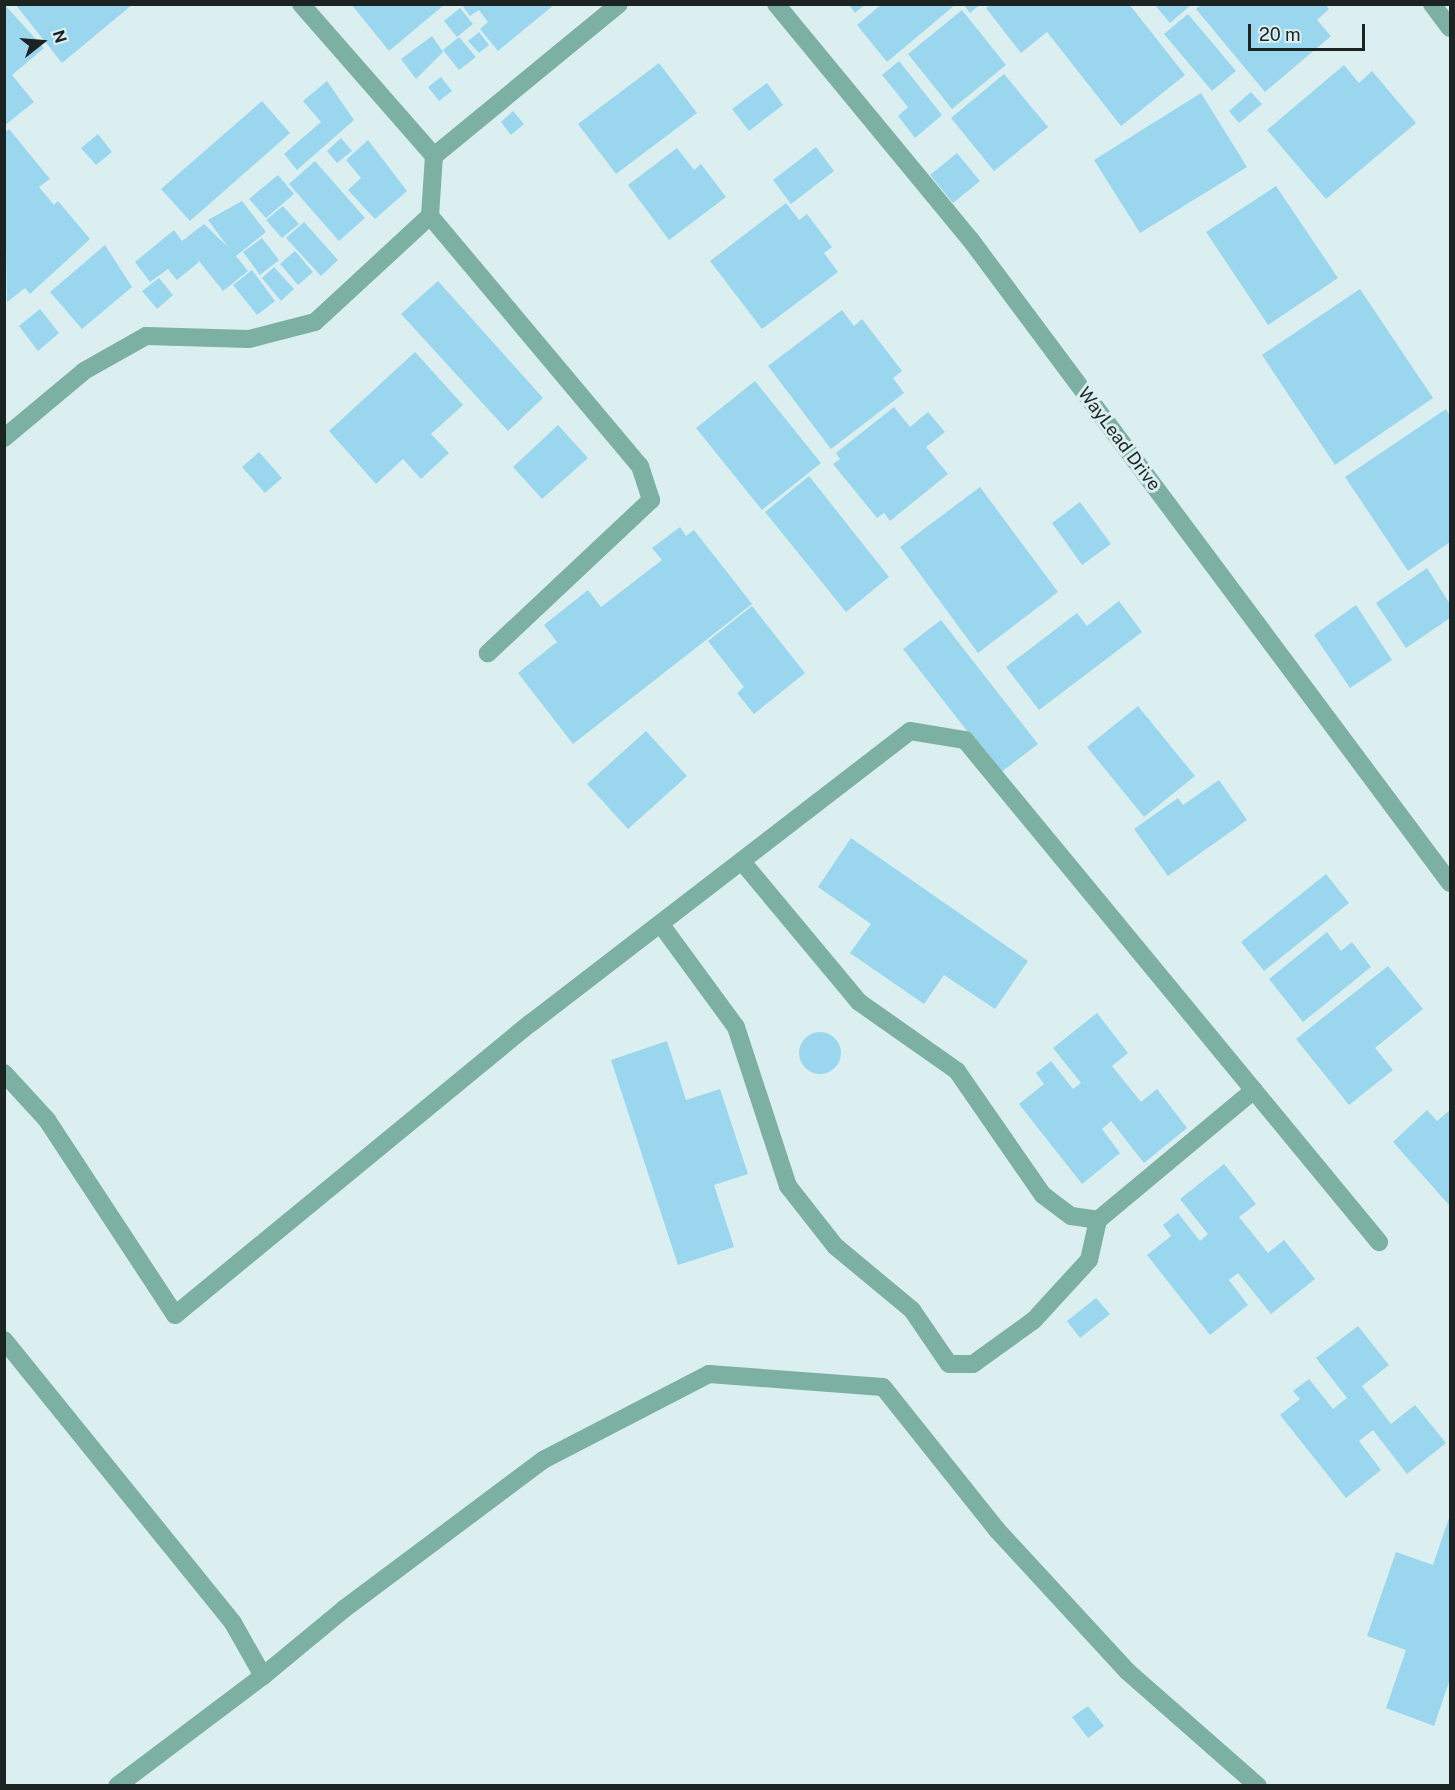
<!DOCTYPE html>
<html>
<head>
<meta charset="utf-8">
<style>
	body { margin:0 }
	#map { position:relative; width:1455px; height:1790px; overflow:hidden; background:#dbeff0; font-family:"Public Sans",sans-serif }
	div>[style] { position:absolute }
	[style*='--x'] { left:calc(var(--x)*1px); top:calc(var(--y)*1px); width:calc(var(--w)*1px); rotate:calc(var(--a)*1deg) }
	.building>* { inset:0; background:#9ad7ee }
	.round { border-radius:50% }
	.lane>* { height:18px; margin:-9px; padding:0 9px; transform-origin:9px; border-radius:9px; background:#7cb0a2 }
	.street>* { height:18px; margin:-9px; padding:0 9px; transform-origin:9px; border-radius:9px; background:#7cb0a2 }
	span { translate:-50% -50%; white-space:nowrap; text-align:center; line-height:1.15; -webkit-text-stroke:6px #dbeff0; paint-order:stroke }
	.street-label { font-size:18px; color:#1b2323 }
	.frame { position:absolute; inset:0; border:6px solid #1b2323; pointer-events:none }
	.north { position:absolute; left:12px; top:12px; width:60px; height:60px; -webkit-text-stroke:4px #dbeff0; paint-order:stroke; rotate:73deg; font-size:16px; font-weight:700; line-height:24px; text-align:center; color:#1b2323 }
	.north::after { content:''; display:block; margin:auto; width:21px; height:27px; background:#1b2323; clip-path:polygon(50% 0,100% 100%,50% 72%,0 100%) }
	.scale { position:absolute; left:1248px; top:24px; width:117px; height:27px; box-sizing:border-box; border:3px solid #1b2323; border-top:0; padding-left:8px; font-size:18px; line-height:21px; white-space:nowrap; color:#1b2323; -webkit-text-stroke:4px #dbeff0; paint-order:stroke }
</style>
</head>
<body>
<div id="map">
	<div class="building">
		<i style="clip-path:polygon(4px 4px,44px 48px,12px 75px,34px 102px,4px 126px)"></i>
		<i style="clip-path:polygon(15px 4px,133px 4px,62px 63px)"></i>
		<i style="clip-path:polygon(351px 4px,445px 4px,389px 51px)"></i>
		<i style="clip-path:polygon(461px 4px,555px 4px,498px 51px,480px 29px,488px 22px,479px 10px,470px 16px)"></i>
		<i style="clip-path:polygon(848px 4px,866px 4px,855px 13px)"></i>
		<i style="clip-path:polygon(882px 4px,956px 4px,887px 62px,857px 25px)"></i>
		<i style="clip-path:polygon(963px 4px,981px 4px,970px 13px)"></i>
		<i style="clip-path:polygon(991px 4px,1129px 4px,1185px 75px,1121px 126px,1047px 32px,1021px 53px,986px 8px)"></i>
		<i style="clip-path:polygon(1154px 4px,1192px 4px,1170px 23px)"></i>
		<i style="clip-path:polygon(1202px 4px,1325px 4px,1329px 9px,1317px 20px,1331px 36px,1265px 92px,1196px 9px)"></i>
		<i style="clip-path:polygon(460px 8px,473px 24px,457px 37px,444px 21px)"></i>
		<i style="clip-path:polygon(962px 10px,1006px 65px,952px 109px,908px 54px)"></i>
		<i style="clip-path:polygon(1188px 14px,1236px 71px,1212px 91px,1164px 34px)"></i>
		<i style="clip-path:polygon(479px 32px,489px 45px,479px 53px,468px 41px)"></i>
		<i style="clip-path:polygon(432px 36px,443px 52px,416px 79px,401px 59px)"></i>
		<i style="clip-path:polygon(459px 37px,476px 57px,459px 70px,443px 50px)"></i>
		<i style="clip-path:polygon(899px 61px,942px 115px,915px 138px,898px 116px,908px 107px,882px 75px)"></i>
		<i style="clip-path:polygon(659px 63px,697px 113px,616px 174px,578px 124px)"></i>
		<i style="clip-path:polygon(1344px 65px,1359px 83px,1372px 71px,1416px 123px,1326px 199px,1267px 130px)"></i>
		<i style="clip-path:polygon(1004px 74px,1048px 127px,994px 171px,951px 118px)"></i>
		<i style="clip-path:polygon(441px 77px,452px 91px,439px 101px,428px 87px)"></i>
		<i style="clip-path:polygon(327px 81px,354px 120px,297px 170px,284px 154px,321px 122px,303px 101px)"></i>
		<i style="clip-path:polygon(767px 83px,783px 105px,749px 131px,732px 109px)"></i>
		<i style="clip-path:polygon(1251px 92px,1262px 104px,1239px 123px,1229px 111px)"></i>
		<i style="clip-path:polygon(1201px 93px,1247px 167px,1140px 233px,1094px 160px)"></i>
		<i style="clip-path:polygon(262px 101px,290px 133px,190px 221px,161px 189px)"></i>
		<i style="clip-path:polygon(513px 111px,524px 124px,511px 135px,501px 122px)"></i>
		<i style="clip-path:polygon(9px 129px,50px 179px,39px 187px,54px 205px,58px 201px,90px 239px,30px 294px,25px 288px,7px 302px,4px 133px)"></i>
		<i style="clip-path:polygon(98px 134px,112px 152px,96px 165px,81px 148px)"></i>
		<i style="clip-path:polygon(341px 138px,352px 151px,337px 163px,327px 151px)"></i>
		<i style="clip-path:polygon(368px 140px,407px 191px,375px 219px,348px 190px,361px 178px,346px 160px)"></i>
		<i style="clip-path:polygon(816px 147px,834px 171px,791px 204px,773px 180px)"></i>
		<i style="clip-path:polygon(677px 148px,694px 170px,701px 164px,726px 197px,669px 240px,628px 185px)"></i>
		<i style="clip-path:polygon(957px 153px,980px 181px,953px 203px,930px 175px)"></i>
		<i style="clip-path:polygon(315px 161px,365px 218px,339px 241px,289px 184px)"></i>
		<i style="clip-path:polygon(278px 175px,294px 194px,266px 218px,249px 199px)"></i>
		<i style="clip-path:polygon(1276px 186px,1338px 278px,1268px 325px,1206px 232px)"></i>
		<i style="clip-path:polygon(242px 201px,266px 232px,236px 256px,248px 271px,223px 291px,195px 256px,199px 262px,177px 280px,168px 269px,150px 282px,135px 262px,174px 230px,182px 241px,204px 224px,228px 247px,208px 220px)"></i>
		<i style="clip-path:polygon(786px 203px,799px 220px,807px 214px,832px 247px,824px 253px,838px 272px,762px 329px,710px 261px)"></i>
		<i style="clip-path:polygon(283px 206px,299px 224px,282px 238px,266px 220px)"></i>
		<i style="clip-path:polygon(304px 222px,338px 260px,321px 276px,286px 238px)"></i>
		<i style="clip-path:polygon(262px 238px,279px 260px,260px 275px,243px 252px)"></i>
		<i style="clip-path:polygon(105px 245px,132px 287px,82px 329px,50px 292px)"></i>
		<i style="clip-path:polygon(295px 251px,313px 272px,298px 285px,280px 264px)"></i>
		<i style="clip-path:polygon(274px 267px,294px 289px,281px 301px,262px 278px)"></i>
		<i style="clip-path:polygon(252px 270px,275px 301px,257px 315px,233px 285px)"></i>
		<i style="clip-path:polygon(159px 278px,173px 295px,157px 309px,142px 291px)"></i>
		<i style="clip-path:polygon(438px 281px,543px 398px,508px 431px,401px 314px)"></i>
		<i style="clip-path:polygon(1360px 289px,1433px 398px,1335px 465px,1262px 355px)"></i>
		<i style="clip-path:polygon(40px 309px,59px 333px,38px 351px,19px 326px)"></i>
		<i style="clip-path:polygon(842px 310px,854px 326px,862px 319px,902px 371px,893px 378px,904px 393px,831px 449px,768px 366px)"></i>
		<i style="clip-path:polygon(415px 352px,463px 405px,431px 434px,449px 453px,421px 479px,403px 459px,376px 484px,329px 431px)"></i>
		<i style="clip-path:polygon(755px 381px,821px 463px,762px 510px,696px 428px)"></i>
		<i style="clip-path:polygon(894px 407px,910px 427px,928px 412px,945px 432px,926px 447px,948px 474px,890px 521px,884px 513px,877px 518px,833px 464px,840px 459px,836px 453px)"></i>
		<i style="clip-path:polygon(1446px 409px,1450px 416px,1450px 542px,1408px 571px,1345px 477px)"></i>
		<i style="clip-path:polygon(558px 425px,588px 458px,542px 499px,513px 467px)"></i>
		<i style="clip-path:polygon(259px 452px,282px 478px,265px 493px,242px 467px)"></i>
		<i style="clip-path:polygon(809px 476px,889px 577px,846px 612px,765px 512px)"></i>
		<i style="clip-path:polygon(980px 487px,1058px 592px,978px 653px,900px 547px)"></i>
		<i style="clip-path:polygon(1080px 502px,1111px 544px,1082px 565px,1052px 523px)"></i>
		<i style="clip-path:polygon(680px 527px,686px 536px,694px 530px,752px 604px,573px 744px,518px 673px,557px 642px,544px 625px,588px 590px,601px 607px,662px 560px,652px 548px)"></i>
		<i style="clip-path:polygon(1427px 568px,1450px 604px,1450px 618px,1406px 648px,1376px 603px)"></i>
		<i style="clip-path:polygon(1119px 601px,1142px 632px,1039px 710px,1006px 667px,1077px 613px,1087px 626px)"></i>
		<i style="clip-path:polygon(1356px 605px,1392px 660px,1350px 688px,1314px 635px)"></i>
		<i style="clip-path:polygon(752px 606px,805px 673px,754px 714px,737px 693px,744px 687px,708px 641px)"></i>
		<i style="clip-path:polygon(941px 620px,1038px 744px,1000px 773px,903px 649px)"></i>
		<i style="clip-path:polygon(1138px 706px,1195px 776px,1144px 817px,1087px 747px)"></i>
		<i style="clip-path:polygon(646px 731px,687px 776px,628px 829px,587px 784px)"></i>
		<i style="clip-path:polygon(1219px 780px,1247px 820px,1168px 876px,1134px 829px,1178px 798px,1183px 805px)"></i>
		<i style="clip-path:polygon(851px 838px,1028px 961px,995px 1009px,944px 975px,924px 1004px,850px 953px,871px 924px,818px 887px)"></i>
		<i style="clip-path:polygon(1326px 874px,1349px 903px,1264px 971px,1241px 942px)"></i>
		<i style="clip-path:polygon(1327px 932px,1341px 951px,1352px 942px,1371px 967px,1303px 1022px,1269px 979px)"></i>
		<i style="clip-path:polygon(1388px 966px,1423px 1009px,1375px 1048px,1393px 1070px,1349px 1105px,1296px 1039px)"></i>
		<i style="clip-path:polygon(1097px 1013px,1128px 1053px,1112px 1066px,1141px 1102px,1157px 1089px,1187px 1128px,1144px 1163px,1111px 1121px,1102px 1129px,1120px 1153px,1082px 1184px,1019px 1104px,1044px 1084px,1036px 1073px,1051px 1061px,1073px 1089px,1081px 1083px,1053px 1048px)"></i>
		<i class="round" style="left:799px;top:1032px;width:42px;height:42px"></i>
		<i style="clip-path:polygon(667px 1041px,686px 1100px,720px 1089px,748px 1174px,714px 1185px,734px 1247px,678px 1265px,611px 1060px)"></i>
		<i style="clip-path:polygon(1427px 1110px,1437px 1121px,1450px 1110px,1450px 1206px,1393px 1142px)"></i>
		<i style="clip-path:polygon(1224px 1164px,1256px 1204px,1239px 1217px,1268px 1253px,1284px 1240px,1315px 1279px,1271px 1314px,1238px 1273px,1229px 1280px,1248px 1305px,1210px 1335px,1147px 1255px,1171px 1236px,1163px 1225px,1178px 1213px,1200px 1241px,1208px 1234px,1180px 1199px)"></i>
		<i style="clip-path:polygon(1096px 1298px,1110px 1314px,1080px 1338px,1067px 1321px)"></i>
		<i style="clip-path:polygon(1358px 1326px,1389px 1365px,1362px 1386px,1391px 1424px,1415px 1405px,1446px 1443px,1407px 1474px,1373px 1430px,1359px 1441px,1381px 1470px,1346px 1498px,1280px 1415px,1300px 1399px,1293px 1391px,1309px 1379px,1333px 1409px,1347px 1398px,1316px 1358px)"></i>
		<i style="clip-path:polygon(1450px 1515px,1450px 1679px,1434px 1726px,1386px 1708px,1406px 1650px,1367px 1636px,1396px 1552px,1433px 1565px)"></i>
		<i style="clip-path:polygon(1088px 1706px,1104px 1726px,1088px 1738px,1072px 1717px)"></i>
	</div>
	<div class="lane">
		<i style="--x:430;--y:216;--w:326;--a:50"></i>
		<i style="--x:640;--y:466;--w:36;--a:72"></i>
		<i style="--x:651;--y:500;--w:224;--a:136.8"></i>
		<i style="--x:744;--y:864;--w:180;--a:50.2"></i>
		<i style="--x:859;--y:1002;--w:120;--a:35.1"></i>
		<i style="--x:957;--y:1071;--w:151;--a:55.3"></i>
		<i style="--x:1043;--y:1195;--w:35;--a:37"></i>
		<i style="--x:1071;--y:1216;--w:27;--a:8"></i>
		<i style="--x:1098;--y:1220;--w:203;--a:-39.8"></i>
		<i style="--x:662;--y:926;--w:125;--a:53.8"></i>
		<i style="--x:736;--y:1027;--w:167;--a:71.9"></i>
		<i style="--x:788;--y:1186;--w:76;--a:51.9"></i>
		<i style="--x:835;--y:1246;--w:100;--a:39.7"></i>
		<i style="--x:912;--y:1310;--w:65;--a:55.6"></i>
		<i style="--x:949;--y:1364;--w:24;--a:0"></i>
		<i style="--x:973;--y:1364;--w:75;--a:-35.8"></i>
		<i style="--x:1034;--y:1320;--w:81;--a:-47.5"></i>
		<i style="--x:1089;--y:1260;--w:41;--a:-77.3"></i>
		<i style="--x:4;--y:1340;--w:364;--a:51"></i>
		<i style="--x:233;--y:1623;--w:61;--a:60.5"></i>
		<i style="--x:263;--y:1676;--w:105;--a:-39.6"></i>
		<i style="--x:344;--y:1609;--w:249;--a:-36.8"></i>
		<i style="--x:543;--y:1460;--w:187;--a:-27.4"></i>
		<i style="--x:117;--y:1786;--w:183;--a:-37"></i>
	</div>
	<div class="street">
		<i style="--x:301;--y:4;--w:202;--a:48.8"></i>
		<i style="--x:434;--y:156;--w:239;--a:-39.4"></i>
		<i style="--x:776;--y:4;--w:305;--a:50.5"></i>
		<i style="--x:970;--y:239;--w:803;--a:53.3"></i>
		<i style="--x:1432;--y:4;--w:30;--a:53"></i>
		<i style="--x:4;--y:438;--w:104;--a:-39.9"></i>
		<i style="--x:84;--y:371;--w:71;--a:-29.4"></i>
		<i style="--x:146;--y:336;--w:103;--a:1.7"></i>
		<i style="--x:249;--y:339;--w:68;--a:-14.4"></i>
		<i style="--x:315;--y:322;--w:156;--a:-42.7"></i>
		<i style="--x:430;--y:216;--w:60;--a:-86.2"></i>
		<i style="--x:4;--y:1073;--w:64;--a:47.5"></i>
		<i style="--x:47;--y:1120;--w:233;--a:56.7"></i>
		<i style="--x:175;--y:1315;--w:460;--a:-39.4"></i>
		<i style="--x:531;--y:1023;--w:478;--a:-37.6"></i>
		<i style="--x:910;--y:731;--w:56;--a:9.3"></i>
		<i style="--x:965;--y:740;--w:651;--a:50.49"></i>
		<i style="--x:709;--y:1374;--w:174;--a:4.3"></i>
		<i style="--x:883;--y:1387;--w:183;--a:51.4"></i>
		<i style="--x:997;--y:1530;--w:192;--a:47.3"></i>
		<i style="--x:1127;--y:1671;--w:174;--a:41.3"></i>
	</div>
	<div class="street-label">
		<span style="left:1119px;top:439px;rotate:53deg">WayLead Drive</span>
	</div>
	<div class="frame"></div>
	<div class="north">N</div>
	<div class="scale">20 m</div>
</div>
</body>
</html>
